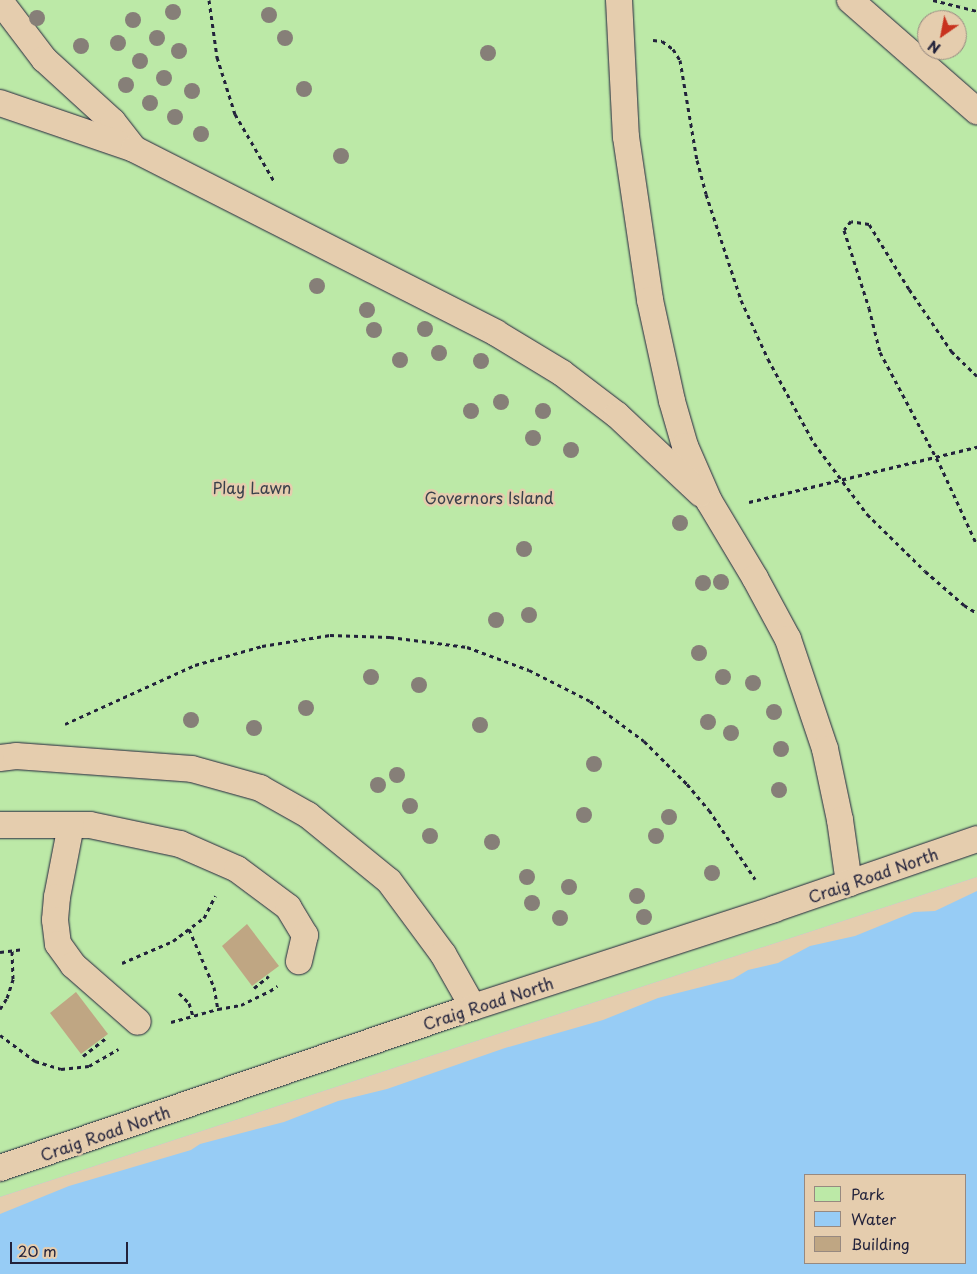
<!DOCTYPE html>
<html>
<head>
<meta charset="utf-8">
<style>
	body { margin:0 }
	#map { position:relative; width:977px; height:1274px; overflow:hidden; background:#e5cdae; font-family:"Playpen Sans",sans-serif }
	div>[style] { position:absolute }
	[style*='--x'] { left:calc(var(--x)*1px); top:calc(var(--y)*1px); width:calc(var(--w)*1px); rotate:calc(var(--a)*1deg) }
	.green>* { inset:0; background:#bce9a7 }
	.water>* { inset:0; background:#97ccf5 }
	.pier>* { inset:0; background:#e5cdae }
	.building>* { inset:0; background:#bfa683 }
	.path>* { height:3px; margin-top:-1.5px; transform-origin:0; background:repeating-linear-gradient(90deg,#22223b 0 4px,transparent 0 8px) }
	.roads { filter:drop-shadow(0 0 1px #22223b) drop-shadow(0 0 1px #22223b) }
	.pedestrian>* { height:26px; margin:-13px; padding:0 13px; transform-origin:13px; border-radius:13px; background:#e5cdae }
	.trees>* { width:16px; height:16px; margin:-8px; border-radius:50%; background:#867f78 }
	span { translate:-50% -50%; white-space:nowrap; text-align:center; line-height:1.15; -webkit-text-stroke:5px #e5cdae; paint-order:stroke }
	.park-label { font-size:16px; color:#39404b }
	.street-label { font-size:16px; color:#22223b }
	.legend { position:absolute; left:804px; top:1174px; width:162px; height:90px; box-sizing:border-box; background:#e5cdae; border:1px solid #978980; margin:0; padding:6px 9px; list-style:none; font-size:15px; color:#22223b }
	.legend li { display:flex; align-items:center; gap:10px; height:25px }
	.legend b { width:25px; border:1px solid #978980 }
	.north { position:absolute; left:917px; top:10px; width:50px; height:50px; box-sizing:border-box; background:#e5cdae; border:1px solid #978980; border-radius:50%; rotate:213deg; font-size:14px; font-weight:700; line-height:20px; text-align:center; color:#22223b }
	.north::after { content:''; display:block; margin:auto; width:18px; height:22px; background:#c8321e; clip-path:polygon(50% 0,100% 100%,50% 72%,0 100%) }
	.scale { position:absolute; left:10px; top:1242px; width:118px; height:22px; box-sizing:border-box; border:2px solid #22223b; border-top:0; padding-left:6px; font-size:15px; line-height:18px; white-space:nowrap; color:#22223b; -webkit-text-stroke:4px #e5cdae; paint-order:stroke }
</style>
</head>
<body>
<div id="map">
	<div class="green">
		<i style="clip-path:polygon(evenodd,0 0,977px 0,977px 877px,0 1197px,0 0,927px 20px,957px 20px,957px 50px,927px 50px,927px 20px)"></i>
	</div>
	<div class="water">
		<i style="clip-path:polygon(evenodd,977px 877px,977px 1274px,0 1274px,0 1197px,977px 877px,806px 1175px,966px 1175px,966px 1263px,806px 1263px,806px 1175px)"></i>
	</div>
	<div class="pier">
		<i style="clip-path:polygon(977px 877px,977px 891px,935px 911px,914px 912px,855px 936px,810px 946px,778px 963px,748px 970px,733px 979px,658px 998px,603px 1020px,505px 1048px,387px 1089px,338px 1101px,284px 1122px,200px 1144px,191px 1150px,69px 1186px,0 1214px,0 1197px)"></i>
	</div>
	<div class="building">
		<i style="clip-path:polygon(247px 924px,279px 966px,252px 986px,222px 946px)"></i>
		<i style="clip-path:polygon(76px 992px,108px 1034px,81px 1054px,50px 1013px)"></i>
	</div>
	<div class="path">
		<i style="--x:209;--y:0;--w:58;--a:82"></i>
		<i style="--x:217;--y:57;--w:60;--a:72.5"></i>
		<i style="--x:235;--y:114;--w:78;--a:59.8"></i>
		<i style="--x:933;--y:0;--w:45;--a:14"></i>
		<i style="--x:653;--y:40;--w:9;--a:6"></i>
		<i style="--x:662;--y:41;--w:14;--a:36"></i>
		<i style="--x:673;--y:49;--w:13;--a:58"></i>
		<i style="--x:680;--y:60;--w:101;--a:80.4"></i>
		<i style="--x:697;--y:160;--w:35;--a:75"></i>
		<i style="--x:706;--y:194;--w:112;--a:71.7"></i>
		<i style="--x:741;--y:300;--w:65;--a:65.4"></i>
		<i style="--x:768;--y:359;--w:96;--a:61.3"></i>
		<i style="--x:814;--y:443;--w:89;--a:53.3"></i>
		<i style="--x:867;--y:514;--w:81;--a:44.5"></i>
		<i style="--x:925;--y:571;--w:52;--a:41.1"></i>
		<i style="--x:964;--y:605;--w:15;--a:32"></i>
		<i style="--x:977;--y:376;--w:35;--a:-136"></i>
		<i style="--x:952;--y:352;--w:76;--a:-124.3"></i>
		<i style="--x:909;--y:289;--w:76;--a:-121.6"></i>
		<i style="--x:869;--y:224;--w:18;--a:-171"></i>
		<i style="--x:851;--y:221;--w:11;--a:128"></i>
		<i style="--x:844;--y:230;--w:82;--a:72.2"></i>
		<i style="--x:869;--y:308;--w:45;--a:76"></i>
		<i style="--x:880;--y:352;--w:128;--a:62"></i>
		<i style="--x:940;--y:465;--w:88;--a:65.2"></i>
		<i style="--x:749;--y:502;--w:235;--a:-13.6"></i>
		<i style="--x:65;--y:724;--w:143;--a:-24.4"></i>
		<i style="--x:195;--y:665;--w:70;--a:-15.8"></i>
		<i style="--x:262;--y:646;--w:69;--a:-9.2"></i>
		<i style="--x:330;--y:635;--w:60;--a:1.9"></i>
		<i style="--x:390;--y:637;--w:78;--a:7.4"></i>
		<i style="--x:467;--y:647;--w:66;--a:20.4"></i>
		<i style="--x:529;--y:670;--w:68;--a:26.9"></i>
		<i style="--x:590;--y:701;--w:67;--a:36.5"></i>
		<i style="--x:644;--y:741;--w:61;--a:45"></i>
		<i style="--x:687;--y:784;--w:34;--a:50"></i>
		<i style="--x:709;--y:810;--w:83;--a:56.3"></i>
		<i style="--x:189;--y:929;--w:63;--a:66.7"></i>
		<i style="--x:214;--y:987;--w:22;--a:80"></i>
		<i style="--x:218;--y:1009;--w:23;--a:-10"></i>
		<i style="--x:241;--y:1005;--w:32;--a:-26"></i>
		<i style="--x:270;--y:991;--w:9;--a:-36"></i>
		<i style="--x:0;--y:952;--w:24;--a:-7"></i>
		<i style="--x:122;--y:963;--w:56;--a:-23.3"></i>
		<i style="--x:173;--y:941;--w:39;--a:-37"></i>
		<i style="--x:204;--y:918;--w:25;--a:-63"></i>
		<i style="--x:254;--y:988;--w:19;--a:-39"></i>
		<i style="--x:179;--y:993;--w:14;--a:45"></i>
		<i style="--x:189;--y:1003;--w:14;--a:73"></i>
		<i style="--x:0;--y:1009;--w:13;--a:-58"></i>
		<i style="--x:7;--y:998;--w:20;--a:-72"></i>
		<i style="--x:13;--y:979;--w:29;--a:-92"></i>
		<i style="--x:171;--y:1022;--w:49;--a:-15.5"></i>
		<i style="--x:0;--y:1035;--w:44;--a:36.6"></i>
		<i style="--x:35;--y:1061;--w:27;--a:17"></i>
		<i style="--x:61;--y:1069;--w:28;--a:-6"></i>
		<i style="--x:89;--y:1066;--w:34;--a:-30"></i>
		<i style="--x:83;--y:1056;--w:28;--a:-38"></i>
	</div>
	<div class="roads">
		<div class="pedestrian">
			<i style="--x:619;--y:0;--w:137;--a:87.1"></i>
			<i style="--x:626;--y:137;--w:165;--a:81.6"></i>
			<i style="--x:650;--y:300;--w:103;--a:77.7"></i>
			<i style="--x:672;--y:401;--w:47;--a:73.9"></i>
			<i style="--x:685;--y:446;--w:60;--a:66.4"></i>
			<i style="--x:709;--y:501;--w:90;--a:59.1"></i>
			<i style="--x:755;--y:578;--w:69;--a:61.6"></i>
			<i style="--x:788;--y:639;--w:116;--a:71.4"></i>
			<i style="--x:825;--y:749;--w:73;--a:78.1"></i>
			<i style="--x:840;--y:820;--w:64;--a:81.9"></i>
			<i style="--x:850;--y:0;--w:169;--a:41.2"></i>
			<i style="--x:0;--y:1;--w:73;--a:52.8"></i>
			<i style="--x:44;--y:59;--w:93;--a:42.4"></i>
			<i style="--x:113;--y:122;--w:34;--a:52"></i>
			<i style="--x:0;--y:103;--w:142;--a:18.9"></i>
			<i style="--x:134;--y:149;--w:406;--a:26.9"></i>
			<i style="--x:496;--y:333;--w:77;--a:31.2"></i>
			<i style="--x:562;--y:373;--w:69;--a:37.4"></i>
			<i style="--x:617;--y:415;--w:115;--a:43.2"></i>
			<i style="--x:0;--y:758;--w:16;--a:-7"></i>
			<i style="--x:16;--y:756;--w:176;--a:4.2"></i>
			<i style="--x:192;--y:769;--w:71;--a:15.6"></i>
			<i style="--x:260;--y:788;--w:55;--a:29.4"></i>
			<i style="--x:308;--y:815;--w:104;--a:39.2"></i>
			<i style="--x:389;--y:881;--w:91;--a:53.5"></i>
			<i style="--x:443;--y:954;--w:61;--a:60.5"></i>
			<i style="--x:0;--y:825;--w:90;--a:0"></i>
			<i style="--x:90;--y:825;--w:92;--a:11.9"></i>
			<i style="--x:180;--y:844;--w:62;--a:23.7"></i>
			<i style="--x:237;--y:869;--w:64;--a:36.7"></i>
			<i style="--x:288;--y:907;--w:33;--a:59"></i>
			<i style="--x:305;--y:935;--w:27;--a:103"></i>
			<i style="--x:71;--y:825;--w:73;--a:101"></i>
			<i style="--x:57;--y:897;--w:23;--a:95"></i>
			<i style="--x:55;--y:920;--w:24;--a:83"></i>
			<i style="--x:58;--y:944;--w:26;--a:54"></i>
			<i style="--x:73;--y:965;--w:86;--a:41.2"></i>
			<i style="--x:0;--y:1168;--w:500;--a:-18.8"></i>
			<i style="--x:473;--y:1007;--w:317;--a:-18"></i>
			<i style="--x:774;--y:909;--w:215;--a:-19"></i>
		</div>
	</div>
	<div class="trees">
		<i style="left:173px;top:12px"></i>
		<i style="left:269px;top:15px"></i>
		<i style="left:37px;top:18px"></i>
		<i style="left:133px;top:20px"></i>
		<i style="left:157px;top:38px"></i>
		<i style="left:285px;top:38px"></i>
		<i style="left:118px;top:43px"></i>
		<i style="left:81px;top:46px"></i>
		<i style="left:179px;top:51px"></i>
		<i style="left:488px;top:53px"></i>
		<i style="left:140px;top:61px"></i>
		<i style="left:164px;top:78px"></i>
		<i style="left:126px;top:85px"></i>
		<i style="left:304px;top:89px"></i>
		<i style="left:192px;top:91px"></i>
		<i style="left:150px;top:103px"></i>
		<i style="left:175px;top:117px"></i>
		<i style="left:201px;top:134px"></i>
		<i style="left:341px;top:156px"></i>
		<i style="left:317px;top:286px"></i>
		<i style="left:367px;top:310px"></i>
		<i style="left:425px;top:329px"></i>
		<i style="left:374px;top:330px"></i>
		<i style="left:439px;top:353px"></i>
		<i style="left:400px;top:360px"></i>
		<i style="left:481px;top:361px"></i>
		<i style="left:501px;top:402px"></i>
		<i style="left:471px;top:411px"></i>
		<i style="left:543px;top:411px"></i>
		<i style="left:533px;top:438px"></i>
		<i style="left:571px;top:450px"></i>
		<i style="left:680px;top:523px"></i>
		<i style="left:524px;top:549px"></i>
		<i style="left:721px;top:582px"></i>
		<i style="left:703px;top:583px"></i>
		<i style="left:529px;top:615px"></i>
		<i style="left:496px;top:620px"></i>
		<i style="left:699px;top:653px"></i>
		<i style="left:371px;top:677px"></i>
		<i style="left:723px;top:677px"></i>
		<i style="left:753px;top:683px"></i>
		<i style="left:419px;top:685px"></i>
		<i style="left:306px;top:708px"></i>
		<i style="left:774px;top:712px"></i>
		<i style="left:191px;top:720px"></i>
		<i style="left:708px;top:722px"></i>
		<i style="left:480px;top:725px"></i>
		<i style="left:254px;top:728px"></i>
		<i style="left:731px;top:733px"></i>
		<i style="left:781px;top:749px"></i>
		<i style="left:594px;top:764px"></i>
		<i style="left:397px;top:775px"></i>
		<i style="left:378px;top:785px"></i>
		<i style="left:779px;top:790px"></i>
		<i style="left:410px;top:806px"></i>
		<i style="left:584px;top:815px"></i>
		<i style="left:669px;top:817px"></i>
		<i style="left:430px;top:836px"></i>
		<i style="left:656px;top:836px"></i>
		<i style="left:492px;top:842px"></i>
		<i style="left:712px;top:873px"></i>
		<i style="left:527px;top:877px"></i>
		<i style="left:569px;top:887px"></i>
		<i style="left:637px;top:896px"></i>
		<i style="left:532px;top:903px"></i>
		<i style="left:644px;top:917px"></i>
		<i style="left:560px;top:918px"></i>
	</div>
	<div class="park-label">
		<span style="left:252px;top:487px">Play Lawn</span>
		<span style="left:489px;top:497px">Governors Island</span>
	</div>
	<div class="street-label">
		<span style="left:873px;top:875px;rotate:-19deg">Craig Road North</span>
		<span style="left:488px;top:1003px;rotate:-18deg">Craig Road North</span>
		<span style="left:105px;top:1133px;rotate:-19deg">Craig Road North</span>
	</div>
	<ul class="legend">
	<li><b style="height:14px;background:#bce9a7"></b>Park</li>
	<li><b style="height:14px;background:#97ccf5"></b>Water</li>
	<li><b style="height:14px;background:#bfa683"></b>Building</li>
	</ul>
	<div class="north">N</div>
	<div class="scale">20 m</div>
</div>
</body>
</html>
